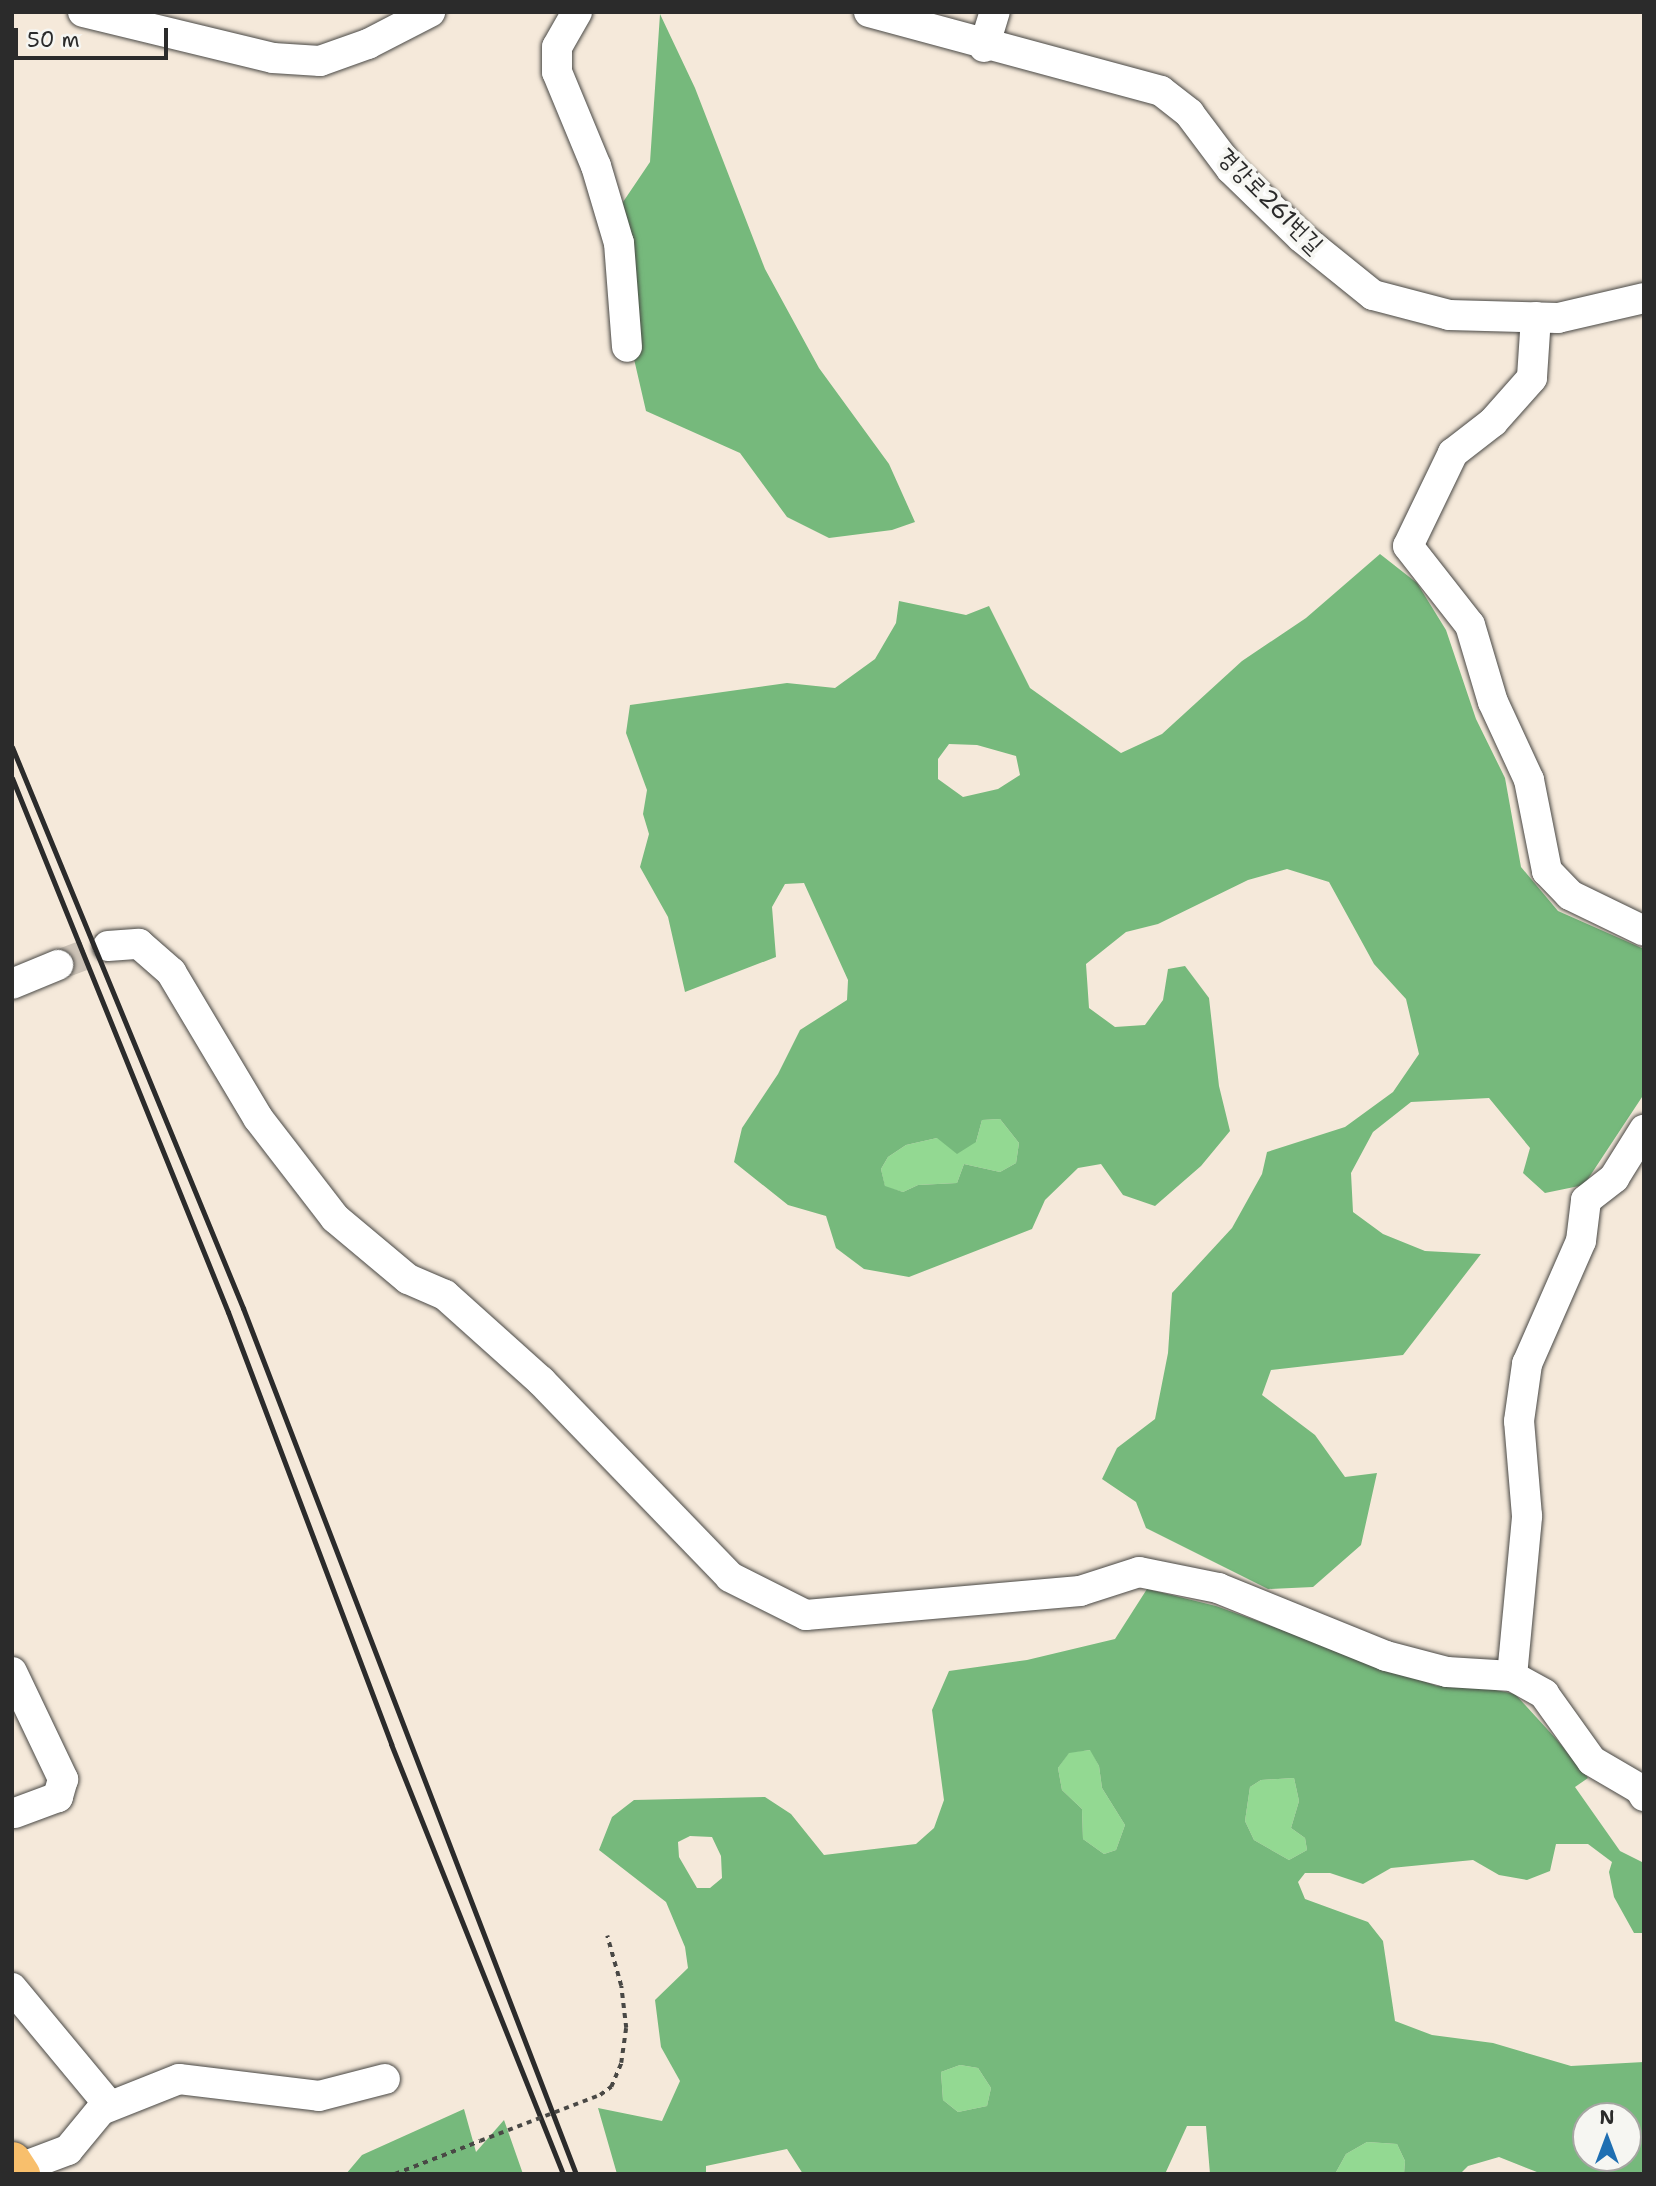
<!DOCTYPE html>
<html>
<head>
<meta charset="utf-8">
<style>
	body { margin:0 }
	#map { position:relative; width:1656px; height:2186px; overflow:hidden; background:#f5e9da; font-family:"Shantell Sans","Poor Story",sans-serif }
	div>[style] { position:absolute }
	[style*='--x'] { left:calc(var(--x)*1px); top:calc(var(--y)*1px); width:calc(var(--w)*1px); rotate:calc(var(--a)*1deg) }
	.green>* { inset:0; background:#93d992 }
	.forest>* { inset:0; background:#76b97c }
	.minor-tunnel>* { height:30px; margin-top:-15px; transform-origin:0; background:repeating-linear-gradient(90deg,#cdc3b7 0 30px,transparent 0 45px) }
	.path>* { height:3.5px; margin-top:-1.75px; transform-origin:0; background:repeating-linear-gradient(90deg,#494845 0 5px,transparent 0 10px) }
	.roads { filter:drop-shadow(0 0 2px #494845) drop-shadow(0 0 2px #494845) }
	.minor>* { height:30px; margin:-15px; padding:0 15px; transform-origin:15px; border-radius:15px; background:#fff }
	.major>* { height:37px; margin:-18.5px; padding:0 18.5px; transform-origin:18.5px; border-radius:18.5px; background:#f8bf6c }
	.rail>* { height:5px; margin:-2.5px; padding:0 2.5px; transform-origin:2.5px; border-radius:2.5px; background:#2b2b2b }
	.path-bridge>* { height:3.5px; margin-top:-1.75px; transform-origin:0; background:repeating-linear-gradient(90deg,#494845 0 5px,transparent 0 10px) }
	span { translate:-50% -50%; white-space:nowrap; text-align:center; line-height:1.15; -webkit-text-stroke:7px #f6f6f2; paint-order:stroke }
	.street-label { font-size:24px; color:#2b2b2b }
	.frame { position:absolute; inset:0; border:14px solid #2b2b2b; pointer-events:none }
	.north { position:absolute; left:1572px; top:2102px; width:70px; height:70px; box-sizing:border-box; background:#f6f6f2; border:2px solid #a5a5a2; border-radius:50%; rotate:0deg; font-size:19px; font-weight:700; line-height:28px; text-align:center; color:#2b2b2b }
	.north::after { content:''; display:block; margin:auto; width:24px; height:32px; background:#1f6fb2; clip-path:polygon(50% 0,100% 100%,50% 72%,0 100%) }
	.scale { position:absolute; left:14px; top:28px; width:154px; height:32px; box-sizing:border-box; border:4px solid #2b2b2b; border-top:0; padding-left:9px; font-size:21px; line-height:24px; white-space:nowrap; color:#2b2b2b; -webkit-text-stroke:5px #f6f6f2; paint-order:stroke }
</style>
</head>
<body>
<div id="map">
	<div class="green">
		<i style="clip-path:polygon(1000px 1119px,1019px 1143px,1016px 1163px,1000px 1172px,964px 1164px,957px 1183px,918px 1185px,903px 1192px,885px 1187px,881px 1169px,888px 1157px,906px 1145px,937px 1138px,976px 1142px,982px 1120px)"></i>
		<i style="clip-path:polygon(1091px 1750px,1099px 1766px,1102px 1788px,1125px 1825px,1116px 1850px,1104px 1854px,1083px 1839px,1082px 1809px,1062px 1790px,1058px 1768px,1069px 1752px)"></i>
		<i style="clip-path:polygon(1294px 1778px,1299px 1801px,1291px 1828px,1305px 1838px,1307px 1850px,1289px 1860px,1254px 1840px,1245px 1821px,1250px 1787px,1261px 1780px)"></i>
		<i style="clip-path:polygon(960px 2065px,978px 2068px,991px 2088px,987px 2106px,958px 2112px,943px 2100px,941px 2072px)"></i>
		<i style="clip-path:polygon(1367px 2142px,1397px 2144px,1405px 2161px,1404px 2174px,1335px 2174px,1346px 2154px)"></i>
	</div>
	<div class="forest">
		<i style="clip-path:polygon(660px 14px,695px 88px,765px 269px,819px 368px,889px 464px,915px 522px,892px 530px,829px 538px,787px 517px,740px 453px,646px 411px,634px 359px,623px 202px,650px 162px)"></i>
		<i style="clip-path:polygon(evenodd,1380px 554px,1417px 583px,1446px 630px,1476px 719px,1505px 778px,1521px 867px,1558px 911px,1644px 949px,1644px 1094px,1584px 1185px,1545px 1193px,1523px 1173px,1530px 1148px,1489px 1098px,1411px 1102px,1373px 1132px,1351px 1173px,1353px 1212px,1383px 1234px,1425px 1251px,1481px 1254px,1403px 1355px,1271px 1370px,1262px 1395px,1315px 1435px,1345px 1477px,1377px 1473px,1361px 1545px,1313px 1587px,1268px 1589px,1146px 1528px,1136px 1502px,1102px 1479px,1117px 1448px,1155px 1419px,1168px 1353px,1172px 1293px,1232px 1228px,1262px 1174px,1267px 1152px,1345px 1127px,1393px 1092px,1419px 1054px,1406px 999px,1374px 964px,1329px 882px,1287px 869px,1248px 880px,1158px 924px,1126px 932px,1086px 964px,1089px 1008px,1115px 1027px,1145px 1025px,1163px 1000px,1168px 969px,1185px 966px,1209px 998px,1219px 1086px,1230px 1131px,1201px 1166px,1155px 1206px,1123px 1195px,1101px 1164px,1078px 1168px,1045px 1200px,1032px 1229px,909px 1277px,864px 1269px,836px 1248px,826px 1216px,788px 1205px,734px 1162px,742px 1128px,778px 1074px,800px 1030px,847px 1000px,848px 980px,804px 883px,785px 884px,772px 907px,776px 957px,685px 992px,668px 917px,640px 867px,649px 834px,643px 814px,647px 790px,626px 733px,630px 705px,787px 683px,835px 688px,875px 659px,896px 623px,899px 601px,966px 615px,989px 606px,1030px 688px,1121px 753px,1162px 734px,1242px 661px,1306px 618px,1380px 554px,949px 744px,977px 745px,1016px 756px,1020px 775px,998px 789px,963px 797px,938px 779px,938px 759px,949px 744px,1380px 554px,1000px 1119px,1019px 1143px,1016px 1163px,1000px 1172px,964px 1164px,957px 1183px,918px 1185px,903px 1192px,885px 1186px,881px 1169px,888px 1157px,906px 1145px,937px 1138px,957px 1154px,976px 1142px,982px 1120px,1000px 1119px)"></i>
		<i style="clip-path:polygon(evenodd,1147px 1589px,1216px 1606px,1437px 1686px,1472px 1685px,1515px 1694px,1558px 1741px,1588px 1778px,1575px 1787px,1620px 1851px,1644px 1863px,1644px 1933px,1634px 1933px,1614px 1897px,1609px 1872px,1612px 1862px,1588px 1844px,1556px 1844px,1550px 1871px,1527px 1880px,1499px 1875px,1473px 1860px,1391px 1868px,1363px 1884px,1330px 1873px,1305px 1873px,1298px 1882px,1305px 1899px,1368px 1922px,1383px 1941px,1395px 2021px,1432px 2035px,1493px 2043px,1571px 2066px,1644px 2062px,1644px 2174px,1542px 2174px,1499px 2157px,1468px 2166px,1460px 2174px,1404px 2174px,1405px 2161px,1397px 2144px,1367px 2142px,1346px 2154px,1335px 2174px,1210px 2174px,1206px 2126px,1187px 2126px,1165px 2174px,803px 2174px,787px 2149px,706px 2166px,706px 2174px,617px 2174px,598px 2108px,662px 2121px,680px 2081px,661px 2047px,655px 2000px,688px 1968px,685px 1947px,666px 1902px,599px 1850px,612px 1817px,634px 1800px,765px 1797px,791px 1814px,824px 1855px,916px 1844px,934px 1828px,944px 1800px,932px 1710px,949px 1671px,1027px 1660px,1115px 1639px,1147px 1589px,1090px 1750px,1099px 1766px,1102px 1788px,1125px 1825px,1116px 1850px,1104px 1854px,1083px 1839px,1082px 1809px,1062px 1790px,1058px 1768px,1069px 1753px,1090px 1750px,1147px 1589px,1294px 1778px,1299px 1801px,1291px 1828px,1305px 1838px,1307px 1850px,1289px 1860px,1254px 1840px,1245px 1821px,1250px 1787px,1261px 1780px,1294px 1778px,1147px 1589px,690px 1836px,712px 1837px,721px 1856px,722px 1878px,710px 1888px,697px 1888px,679px 1857px,678px 1842px,690px 1836px,1147px 1589px,960px 2065px,978px 2068px,991px 2088px,987px 2106px,958px 2112px,943px 2100px,941px 2072px,960px 2065px,1147px 1589px,1586px 2116px,1628px 2116px,1628px 2158px,1586px 2158px,1586px 2116px)"></i>
		<i style="clip-path:polygon(464px 2109px,476px 2152px,504px 2120px,523px 2174px,346px 2174px,362px 2155px)"></i>
	</div>
	<div class="minor-tunnel">
		<i style="--x:58;--y:965;--w:53;--a:-20.8"></i>
	</div>
	<div class="path">
		<i style="--x:600;--y:2095;--w:14;--a:-36"></i>
		<i style="--x:611;--y:2087;--w:26;--a:-67"></i>
		<i style="--x:621;--y:2063;--w:35;--a:-82"></i>
		<i style="--x:626;--y:2028;--w:42;--a:-96.8"></i>
		<i style="--x:621;--y:1986;--w:52;--a:-105.6"></i>
		<i style="--x:395;--y:2174;--w:91;--a:-21.2"></i>
	</div>
	<div class="roads">
		<div class="minor">
			<i style="--x:83;--y:12;--w:195;--a:13.6"></i>
			<i style="--x:273;--y:58;--w:47;--a:3.7"></i>
			<i style="--x:320;--y:61;--w:51;--a:-19.5"></i>
			<i style="--x:368;--y:44;--w:70;--a:-27.3"></i>
			<i style="--x:577;--y:12;--w:40;--a:119.7"></i>
			<i style="--x:557;--y:47;--w:25;--a:90"></i>
			<i style="--x:557;--y:72;--w:102;--a:67.5"></i>
			<i style="--x:596;--y:166;--w:80;--a:73.4"></i>
			<i style="--x:619;--y:243;--w:104;--a:85.6"></i>
			<i style="--x:869;--y:12;--w:302;--a:15.1"></i>
			<i style="--x:1161;--y:91;--w:36;--a:38"></i>
			<i style="--x:1189;--y:113;--w:70;--a:53.1"></i>
			<i style="--x:1231;--y:169;--w:98;--a:44.2"></i>
			<i style="--x:1301;--y:237;--w:92;--a:38.9"></i>
			<i style="--x:1373;--y:295;--w:79;--a:14.7"></i>
			<i style="--x:1449;--y:315;--w:109;--a:1.6"></i>
			<i style="--x:1558;--y:318;--w:88;--a:-13.1"></i>
			<i style="--x:984;--y:47;--w:37;--a:-73"></i>
			<i style="--x:1536;--y:317;--w:61;--a:93.8"></i>
			<i style="--x:1532;--y:378;--w:59;--a:131.6"></i>
			<i style="--x:1493;--y:422;--w:51;--a:142.2"></i>
			<i style="--x:1453;--y:453;--w:103;--a:115.8"></i>
			<i style="--x:1408;--y:546;--w:100;--a:51.9"></i>
			<i style="--x:1470;--y:625;--w:80;--a:73.4"></i>
			<i style="--x:1493;--y:702;--w:86;--a:65.2"></i>
			<i style="--x:1529;--y:780;--w:93;--a:78.8"></i>
			<i style="--x:1547;--y:871;--w:33;--a:46"></i>
			<i style="--x:1570;--y:895;--w:82;--a:25.9"></i>
			<i style="--x:108;--y:946;--w:31;--a:-4"></i>
			<i style="--x:139;--y:944;--w:43;--a:41.2"></i>
			<i style="--x:171;--y:972;--w:170;--a:59.2"></i>
			<i style="--x:258;--y:1118;--w:126;--a:52.4"></i>
			<i style="--x:335;--y:1218;--w:95;--a:39.9"></i>
			<i style="--x:408;--y:1279;--w:40;--a:23.4"></i>
			<i style="--x:445;--y:1295;--w:129;--a:41.9"></i>
			<i style="--x:541;--y:1381;--w:272;--a:46"></i>
			<i style="--x:730;--y:1577;--w:85;--a:26.6"></i>
			<i style="--x:806;--y:1615;--w:275;--a:-5"></i>
			<i style="--x:1080;--y:1591;--w:62;--a:-17.9"></i>
			<i style="--x:1139;--y:1572;--w:81;--a:11.4"></i>
			<i style="--x:1218;--y:1588;--w:181;--a:22"></i>
			<i style="--x:1386;--y:1656;--w:63;--a:14.7"></i>
			<i style="--x:1447;--y:1672;--w:65;--a:3.5"></i>
			<i style="--x:1512;--y:1676;--w:37;--a:29"></i>
			<i style="--x:1544;--y:1694;--w:82;--a:54.4"></i>
			<i style="--x:1592;--y:1761;--w:56;--a:30.3"></i>
			<i style="--x:1640;--y:1789;--w:8;--a:60"></i>
			<i style="--x:12;--y:984;--w:50;--a:-22.4"></i>
			<i style="--x:12;--y:1672;--w:119;--a:64.5"></i>
			<i style="--x:63;--y:1779;--w:19;--a:106"></i>
			<i style="--x:58;--y:1797;--w:46;--a:159.6"></i>
			<i style="--x:1512;--y:1676;--w:161;--a:-84.6"></i>
			<i style="--x:1527;--y:1516;--w:95;--a:-94.8"></i>
			<i style="--x:1519;--y:1421;--w:58;--a:-82"></i>
			<i style="--x:1527;--y:1364;--w:134;--a:-66.3"></i>
			<i style="--x:1581;--y:1241;--w:41;--a:-83"></i>
			<i style="--x:1586;--y:1200;--w:36;--a:-38"></i>
			<i style="--x:1614;--y:1178;--w:57;--a:-58"></i>
			<i style="--x:12;--y:1988;--w:153;--a:50.3"></i>
			<i style="--x:12;--y:2171;--w:60;--a:-20.6"></i>
			<i style="--x:68;--y:2150;--w:52;--a:-50.5"></i>
			<i style="--x:101;--y:2110;--w:84;--a:-21.7"></i>
			<i style="--x:179;--y:2079;--w:141;--a:6.9"></i>
			<i style="--x:319;--y:2096;--w:68;--a:-14.4"></i>
		</div>
		<div class="major">
			<i style="--x:12;--y:2160;--w:17;--a:57"></i>
		</div>
	</div>
	<div class="rail">
		<i style="--x:12;--y:747;--w:607;--a:67.62"></i>
		<i style="--x:243;--y:1308;--w:928;--a:68.97"></i>
		<i style="--x:12;--y:778;--w:576;--a:67.98"></i>
		<i style="--x:228;--y:1312;--w:462;--a:69.3"></i>
		<i style="--x:391;--y:1744;--w:463;--a:68.2"></i>
	</div>
	<div class="path-bridge">
		<i style="--x:480;--y:2141;--w:129;--a:-21"></i>
	</div>
	<div class="street-label">
		<span style="left:1270px;top:201px;rotate:45deg">경강로261번길</span>
	</div>
	<div class="frame"></div>
	<div class="north">N</div>
	<div class="scale">50 m</div>
</div>
</body>
</html>
